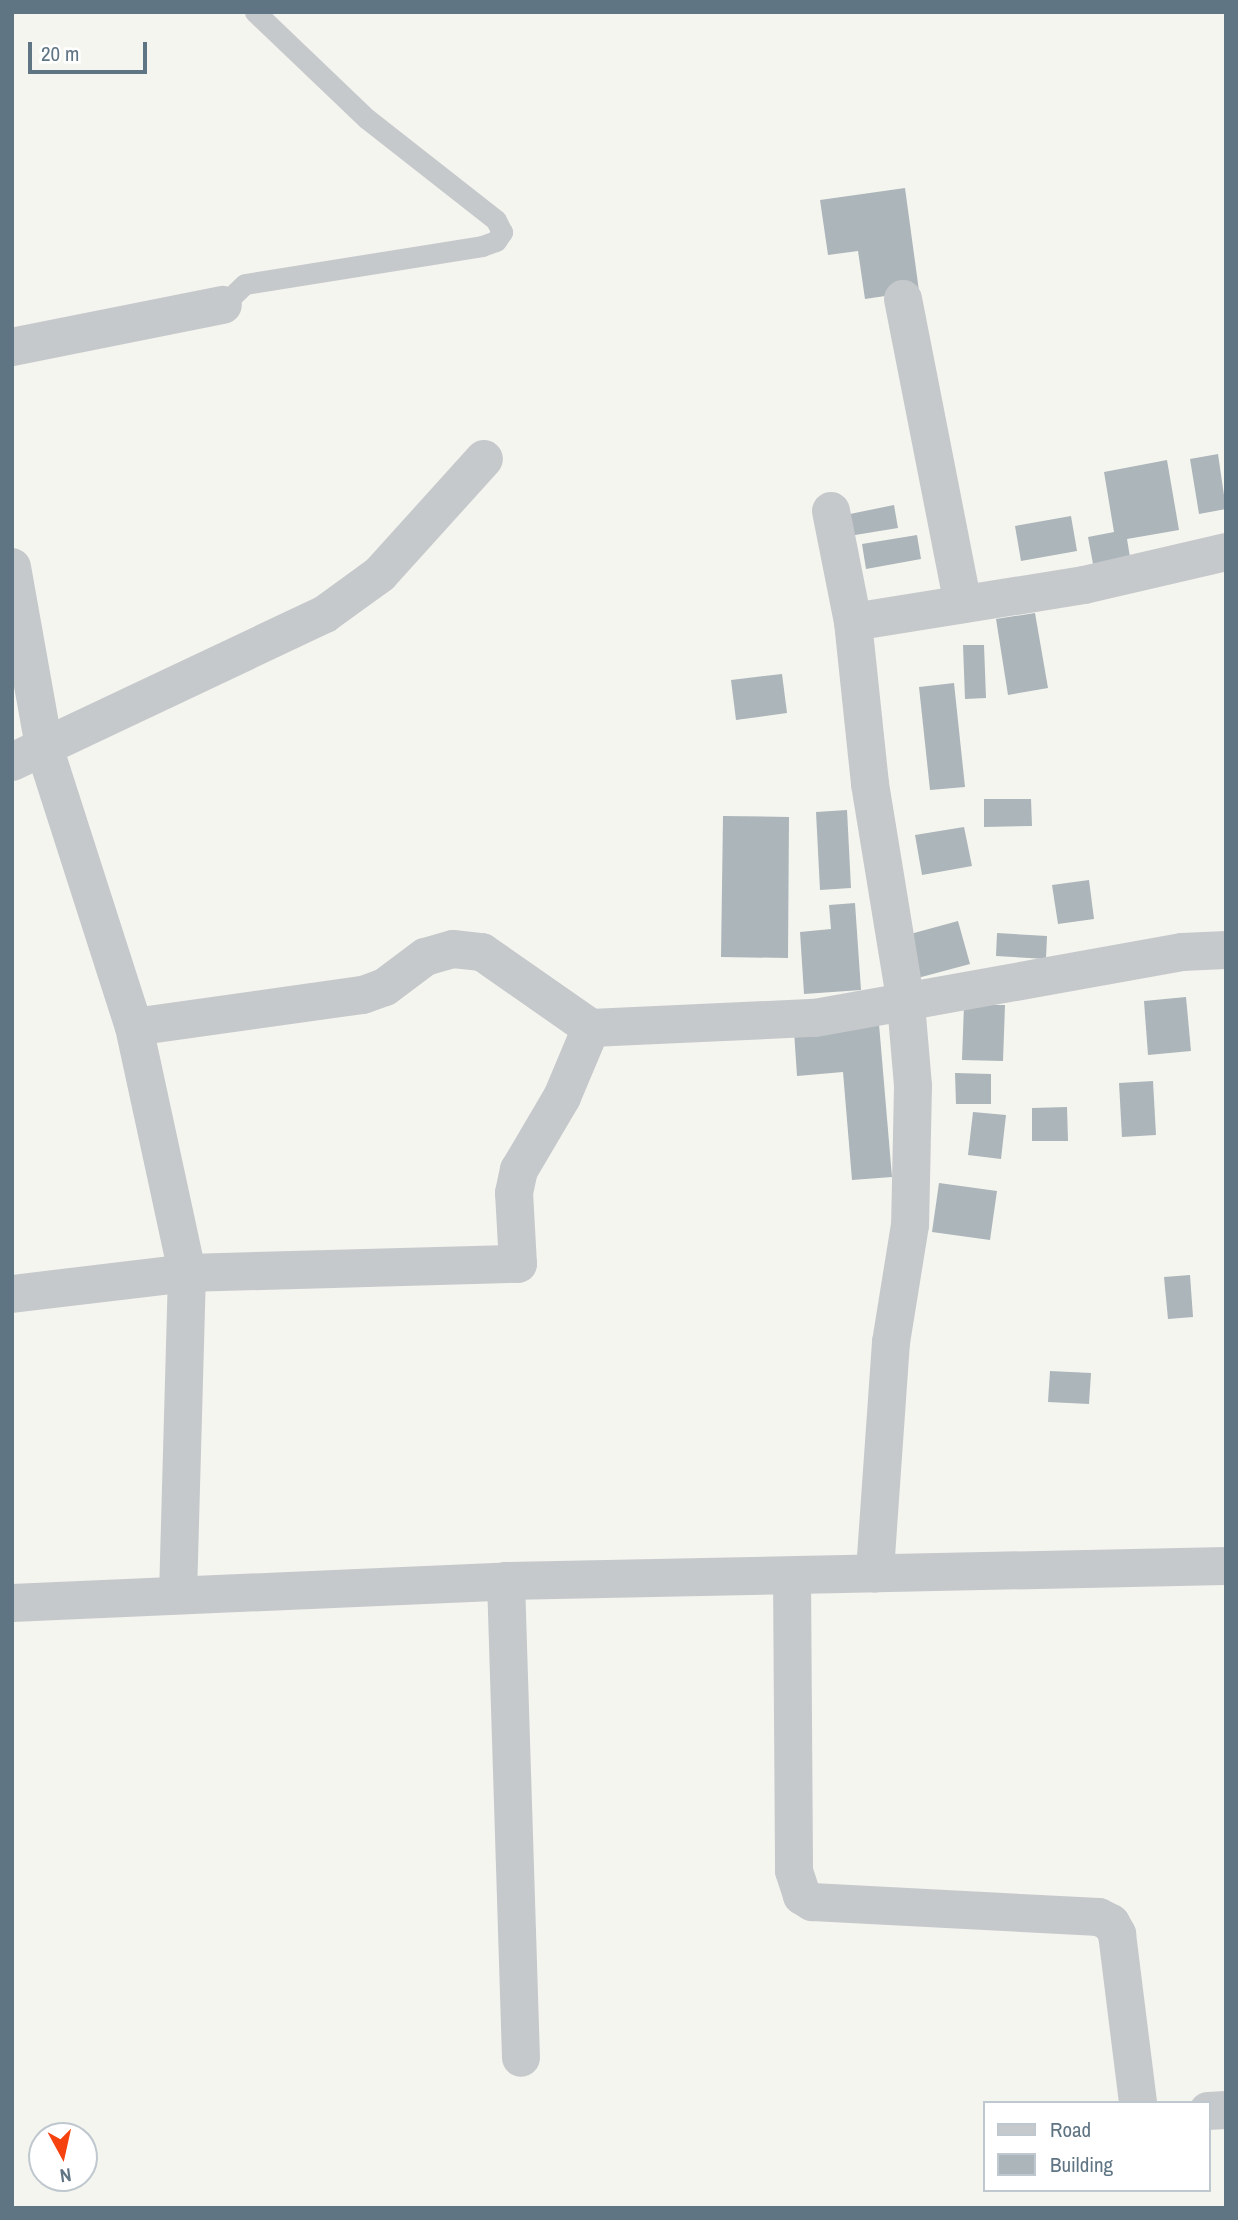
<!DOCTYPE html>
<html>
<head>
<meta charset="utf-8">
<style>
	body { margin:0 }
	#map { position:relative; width:1238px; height:2220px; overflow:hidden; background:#f5f5f0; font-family:"Archivo Narrow",sans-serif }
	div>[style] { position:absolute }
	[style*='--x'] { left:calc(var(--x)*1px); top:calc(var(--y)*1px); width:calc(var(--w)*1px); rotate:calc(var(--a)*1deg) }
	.building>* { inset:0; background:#acb5b9 }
	.lane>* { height:21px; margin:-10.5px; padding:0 10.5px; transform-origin:10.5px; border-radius:10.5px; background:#c6c9cc }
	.street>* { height:38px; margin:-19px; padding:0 19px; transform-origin:19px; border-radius:19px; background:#c6c9cc }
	span { translate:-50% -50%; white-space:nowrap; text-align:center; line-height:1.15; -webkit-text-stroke:7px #fff; paint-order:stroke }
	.frame { position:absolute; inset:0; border:14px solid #607584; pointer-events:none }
	.legend { position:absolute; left:983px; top:2101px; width:228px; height:91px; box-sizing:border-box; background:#fff; border:2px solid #bfc8ce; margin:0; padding:9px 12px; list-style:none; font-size:21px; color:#607584 }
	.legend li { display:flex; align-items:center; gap:14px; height:35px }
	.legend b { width:35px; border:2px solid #bfc8ce }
	.north { position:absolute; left:28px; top:2122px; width:70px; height:70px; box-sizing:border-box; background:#fff; border:2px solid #bfc8ce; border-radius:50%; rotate:172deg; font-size:19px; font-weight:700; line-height:28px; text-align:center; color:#607584 }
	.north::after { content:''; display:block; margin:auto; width:24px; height:32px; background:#f5420f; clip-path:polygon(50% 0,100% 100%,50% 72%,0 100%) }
	.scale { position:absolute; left:28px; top:42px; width:119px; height:32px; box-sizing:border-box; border:4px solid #607584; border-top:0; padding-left:9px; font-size:21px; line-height:24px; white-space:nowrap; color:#607584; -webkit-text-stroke:5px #fff; paint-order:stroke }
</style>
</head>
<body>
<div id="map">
	<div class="building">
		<i style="clip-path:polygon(905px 188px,919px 291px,865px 299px,858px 251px,828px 255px,820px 200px)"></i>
		<i style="clip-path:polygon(1218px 454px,1226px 509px,1199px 514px,1190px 459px)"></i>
		<i style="clip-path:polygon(1167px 460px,1179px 530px,1127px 539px,1130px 557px,1093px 564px,1088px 537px,1114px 532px,1104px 472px)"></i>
		<i style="clip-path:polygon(894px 505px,898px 528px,849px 536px,845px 515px)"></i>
		<i style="clip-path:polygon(1071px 516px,1077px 551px,1021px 561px,1015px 526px)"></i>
		<i style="clip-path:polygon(917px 535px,921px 559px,866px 569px,862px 544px)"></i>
		<i style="clip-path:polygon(1035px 613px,1048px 688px,1008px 695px,996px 619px)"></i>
		<i style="clip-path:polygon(963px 645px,984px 645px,986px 698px,965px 699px)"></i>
		<i style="clip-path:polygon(782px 674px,787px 713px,736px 720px,731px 680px)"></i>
		<i style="clip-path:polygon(954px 683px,965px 787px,930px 790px,919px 687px)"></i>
		<i style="clip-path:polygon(984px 799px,1031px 799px,1032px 826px,984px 827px)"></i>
		<i style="clip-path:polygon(847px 810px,851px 888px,820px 890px,816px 812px)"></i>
		<i style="clip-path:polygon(723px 816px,789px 817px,788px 958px,721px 957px)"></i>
		<i style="clip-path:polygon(964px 827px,972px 866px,922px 875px,915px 835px)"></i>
		<i style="clip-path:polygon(1089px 880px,1094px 919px,1058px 924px,1052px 885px)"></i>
		<i style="clip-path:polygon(855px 903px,861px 990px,804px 994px,800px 932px,831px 929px,829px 905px)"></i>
		<i style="clip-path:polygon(958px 921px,970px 964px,914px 979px,903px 936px)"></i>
		<i style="clip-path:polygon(997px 933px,1047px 936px,1046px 959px,996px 956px)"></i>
		<i style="clip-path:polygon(1186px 997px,1191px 1051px,1148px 1055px,1144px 1001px)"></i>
		<i style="clip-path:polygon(964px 1005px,1005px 1005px,1003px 1061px,962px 1060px)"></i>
		<i style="clip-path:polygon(879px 1024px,892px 1177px,852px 1180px,843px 1072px,797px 1076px,794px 1031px)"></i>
		<i style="clip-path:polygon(955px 1073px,991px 1074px,991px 1104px,956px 1104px)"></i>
		<i style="clip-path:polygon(1153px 1081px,1156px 1135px,1122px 1137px,1119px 1083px)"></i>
		<i style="clip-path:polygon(1067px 1107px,1068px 1141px,1032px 1141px,1032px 1108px)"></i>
		<i style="clip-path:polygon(973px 1112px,1006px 1115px,1001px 1159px,968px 1155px)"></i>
		<i style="clip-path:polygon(939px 1183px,997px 1191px,990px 1240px,932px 1232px)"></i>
		<i style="clip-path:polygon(1190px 1275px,1193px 1317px,1168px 1319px,1164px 1277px)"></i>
		<i style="clip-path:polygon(1050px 1371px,1091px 1373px,1089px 1404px,1048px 1402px)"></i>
	</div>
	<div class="lane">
		<i style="--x:223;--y:305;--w:30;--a:-44"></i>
		<i style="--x:245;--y:284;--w:240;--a:-9.1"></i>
		<i style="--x:482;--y:246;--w:15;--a:-20"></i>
		<i style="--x:496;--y:241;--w:11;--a:-56"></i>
		<i style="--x:502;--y:232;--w:13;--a:-117"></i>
		<i style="--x:496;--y:220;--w:164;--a:-141.9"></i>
		<i style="--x:367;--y:119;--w:155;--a:-136.3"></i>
	</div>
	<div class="street">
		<i style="--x:903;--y:299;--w:311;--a:78.9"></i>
		<i style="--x:12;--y:347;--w:215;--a:-11.3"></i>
		<i style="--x:831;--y:511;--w:113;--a:78.8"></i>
		<i style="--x:853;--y:622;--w:163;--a:84"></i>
		<i style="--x:870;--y:784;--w:223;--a:80.7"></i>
		<i style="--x:906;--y:1004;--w:82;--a:85.1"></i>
		<i style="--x:913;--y:1086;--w:139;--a:91.2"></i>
		<i style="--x:910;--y:1225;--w:119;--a:99.2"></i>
		<i style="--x:891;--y:1342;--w:232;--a:94"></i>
		<i style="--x:12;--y:567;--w:183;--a:79.9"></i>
		<i style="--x:44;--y:747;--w:294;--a:72.2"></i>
		<i style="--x:134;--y:1027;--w:231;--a:-8"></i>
		<i style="--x:363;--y:995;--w:23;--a:-20"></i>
		<i style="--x:385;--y:987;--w:50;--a:-36.9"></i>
		<i style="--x:425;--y:957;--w:29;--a:-16"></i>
		<i style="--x:453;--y:949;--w:29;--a:6"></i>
		<i style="--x:482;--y:952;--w:133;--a:34.9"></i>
		<i style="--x:591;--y:1028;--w:224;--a:-2.6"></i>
		<i style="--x:815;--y:1018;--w:373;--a:-10.2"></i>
		<i style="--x:1182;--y:952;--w:44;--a:-2.6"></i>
		<i style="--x:853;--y:622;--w:234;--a:-9.1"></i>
		<i style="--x:1084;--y:585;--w:146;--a:-13.1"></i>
		<i style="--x:12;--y:762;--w:346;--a:-25.3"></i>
		<i style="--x:325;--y:614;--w:68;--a:-36"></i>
		<i style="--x:380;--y:574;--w:155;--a:-47.9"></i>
		<i style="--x:134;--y:1027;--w:252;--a:77.8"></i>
		<i style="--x:187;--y:1273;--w:331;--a:-1.6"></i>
		<i style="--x:518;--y:1264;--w:71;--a:-93.2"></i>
		<i style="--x:514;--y:1193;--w:24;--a:-78"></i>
		<i style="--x:519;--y:1170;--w:85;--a:-59.5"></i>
		<i style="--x:562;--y:1097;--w:75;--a:-67.2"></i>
		<i style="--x:12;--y:1294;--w:176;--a:-6.8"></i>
		<i style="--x:187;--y:1273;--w:321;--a:91.6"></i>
		<i style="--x:792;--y:1576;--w:295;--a:89.6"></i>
		<i style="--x:794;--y:1871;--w:26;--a:72"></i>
		<i style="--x:802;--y:1896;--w:12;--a:31"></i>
		<i style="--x:812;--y:1902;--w:287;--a:3"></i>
		<i style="--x:1099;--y:1917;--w:13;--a:27"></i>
		<i style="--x:1111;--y:1923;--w:13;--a:61"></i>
		<i style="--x:1117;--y:1934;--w:170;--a:82.9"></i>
		<i style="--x:506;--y:1581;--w:477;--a:88.2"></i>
		<i style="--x:12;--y:1603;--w:494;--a:-2.5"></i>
		<i style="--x:506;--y:1581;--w:720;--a:-1.19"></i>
		<i style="--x:1208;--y:2111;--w:18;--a:-3"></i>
	</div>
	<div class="frame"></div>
	<ul class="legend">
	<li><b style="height:9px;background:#c6c9cc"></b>Road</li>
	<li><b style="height:19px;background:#acb5b9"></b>Building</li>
	</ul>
	<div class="north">N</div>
	<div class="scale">20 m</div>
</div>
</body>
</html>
